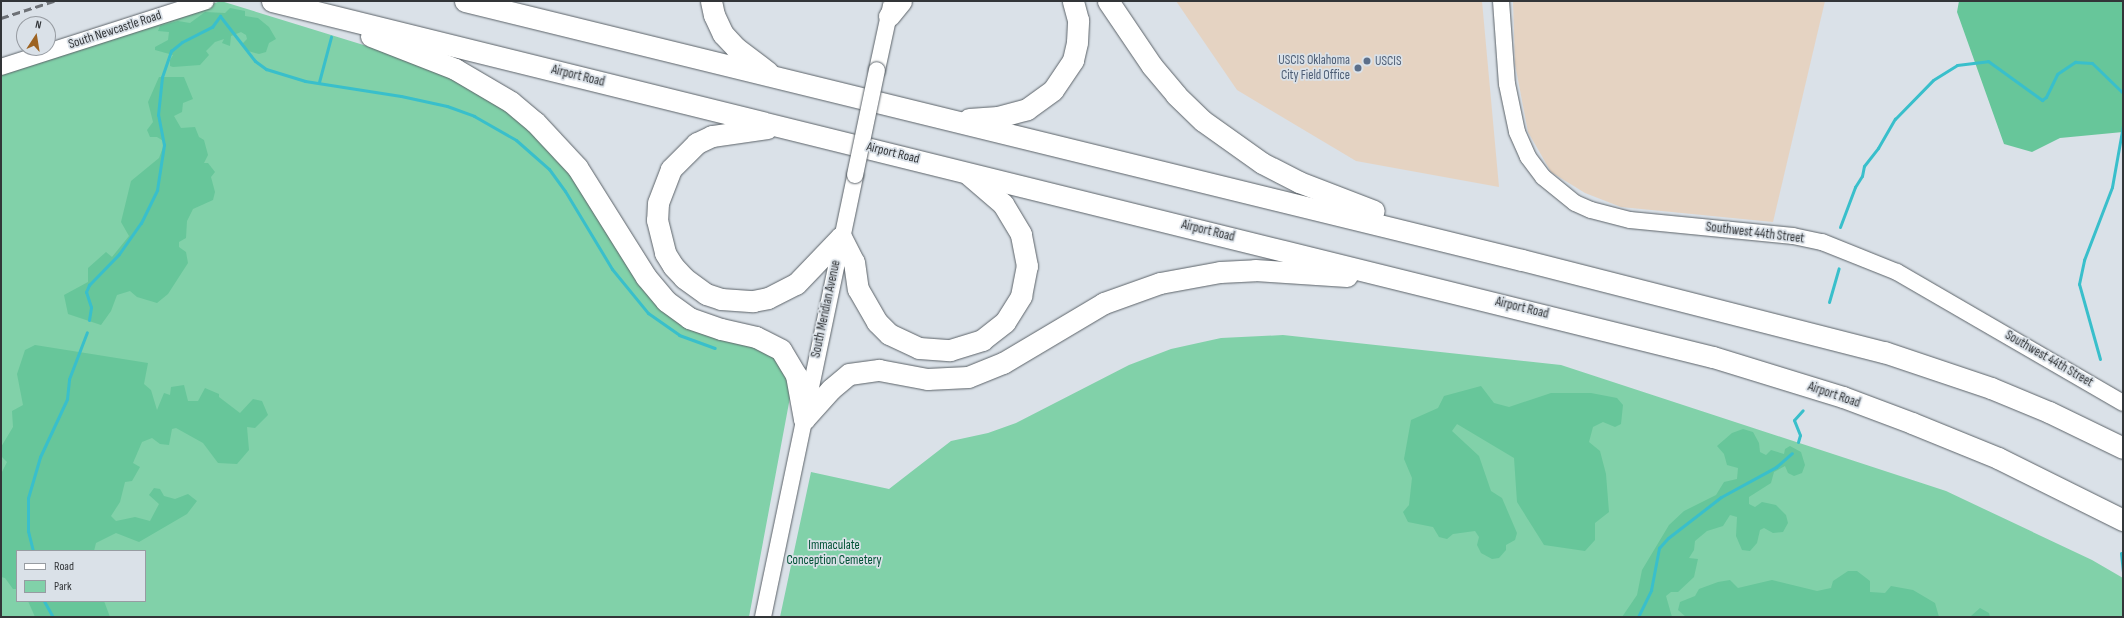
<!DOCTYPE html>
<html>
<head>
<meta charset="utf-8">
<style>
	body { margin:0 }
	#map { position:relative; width:2124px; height:618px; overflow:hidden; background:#dae1e8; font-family:"Sofia Sans Condensed",sans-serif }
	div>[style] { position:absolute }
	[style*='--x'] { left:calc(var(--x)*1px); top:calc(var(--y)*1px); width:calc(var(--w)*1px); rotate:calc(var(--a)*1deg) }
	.industrial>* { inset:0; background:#e5d3c2 }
	.green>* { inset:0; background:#81d1a9 }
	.forest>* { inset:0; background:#67c69a }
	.stream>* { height:3px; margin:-1.5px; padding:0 1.5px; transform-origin:1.5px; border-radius:1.5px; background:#39bfcb }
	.roads { filter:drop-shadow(0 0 1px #5b6268) drop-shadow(0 0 1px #5b6268) }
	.secondary>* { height:16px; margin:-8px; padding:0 8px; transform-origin:8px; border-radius:8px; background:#fff }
	.highway>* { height:21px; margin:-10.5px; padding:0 10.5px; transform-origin:10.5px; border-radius:10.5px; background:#fff }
	.rail>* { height:3px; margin-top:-1.5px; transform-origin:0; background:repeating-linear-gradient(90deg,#6d7176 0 8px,transparent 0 12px) }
	.bridges { filter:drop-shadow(0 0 1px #5b6268) drop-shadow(0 0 1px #5b6268) }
	.secondary-bridge>* { height:16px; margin:-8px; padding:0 8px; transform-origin:8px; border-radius:8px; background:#fff }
	.dots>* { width:11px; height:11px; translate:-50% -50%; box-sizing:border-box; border:2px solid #dae1e8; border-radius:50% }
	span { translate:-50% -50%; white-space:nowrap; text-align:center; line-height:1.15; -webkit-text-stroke:3.5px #dae1e8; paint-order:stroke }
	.street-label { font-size:13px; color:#323538 }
	.service-label { font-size:13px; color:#4e5e75 }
	.right { translate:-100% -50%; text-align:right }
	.left { translate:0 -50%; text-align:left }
	.park-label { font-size:13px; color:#005135 }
	.frame { position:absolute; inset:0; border:2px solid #323538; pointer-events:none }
	.legend { position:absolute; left:16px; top:550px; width:130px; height:52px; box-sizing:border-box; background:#dae1e8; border:1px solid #979ca2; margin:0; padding:5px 7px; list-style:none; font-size:12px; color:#323538 }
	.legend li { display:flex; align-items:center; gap:8px; height:20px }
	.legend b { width:20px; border:1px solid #979ca2 }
	.north { position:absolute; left:16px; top:16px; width:40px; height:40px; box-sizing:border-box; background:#dae1e8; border:1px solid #979ca2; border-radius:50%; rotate:12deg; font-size:11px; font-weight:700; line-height:16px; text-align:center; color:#323538 }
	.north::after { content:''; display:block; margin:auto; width:14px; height:18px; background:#9d6322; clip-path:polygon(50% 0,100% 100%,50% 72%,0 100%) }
</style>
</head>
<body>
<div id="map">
	<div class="industrial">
		<i style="clip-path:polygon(1176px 1px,1482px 1px,1499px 187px,1356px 161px,1237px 90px)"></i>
		<i style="clip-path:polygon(1513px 1px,1825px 1px,1773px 222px,1621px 207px,1585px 193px,1551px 172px,1528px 132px,1515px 64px)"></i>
	</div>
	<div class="green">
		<i style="clip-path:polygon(evenodd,221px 1px,396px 55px,483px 90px,557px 152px,651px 294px,758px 342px,781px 358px,791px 392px,749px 617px,1px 617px,1px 72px,221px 1px,17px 551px,145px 551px,145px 601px,17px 601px,17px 551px)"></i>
		<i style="clip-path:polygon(1283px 335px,1561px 365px,1946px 491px,2092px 560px,2123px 578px,2123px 617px,780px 617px,811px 472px,889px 489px,951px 441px,988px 433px,1016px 423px,1129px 365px,1171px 349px,1221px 338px)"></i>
	</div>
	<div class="forest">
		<i style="clip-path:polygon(1959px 1px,2123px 1px,2123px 132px,2060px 138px,2032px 152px,2004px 144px,1957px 12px)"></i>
		<i style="clip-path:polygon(230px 8px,245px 11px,245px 16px,258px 18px,269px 27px,276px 39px,269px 43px,266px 52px,259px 54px,248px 51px,242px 44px,247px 39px,246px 35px,241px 32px,231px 36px,230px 46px,222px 43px,224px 39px,215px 42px,206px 51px,209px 55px,200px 65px,173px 67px,170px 66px,170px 60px,173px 55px,155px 50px,155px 47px,168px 40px,169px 32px,158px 31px,160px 26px,178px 21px,190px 23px,205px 12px,225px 13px)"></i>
		<i style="clip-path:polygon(159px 77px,184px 77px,193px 99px,183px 103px,182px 112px,174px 116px,181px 128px,195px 127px,199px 137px,204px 140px,208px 155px,204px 163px,208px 163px,215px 172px,211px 177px,215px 192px,213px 200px,193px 209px,187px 221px,186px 238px,179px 242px,179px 247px,186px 252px,188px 263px,168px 294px,157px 303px,137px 297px,130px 291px,117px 295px,111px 311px,101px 325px,68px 314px,64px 295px,88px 282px,88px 268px,106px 252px,112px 257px,129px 236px,121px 222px,131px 181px,159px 158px,165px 142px,157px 137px,150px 137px,147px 130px,153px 122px,148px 102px)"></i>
		<i style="clip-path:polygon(35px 345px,148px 363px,144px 384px,151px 390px,157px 410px,164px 393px,170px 395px,171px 387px,184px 385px,188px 401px,198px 401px,205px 388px,219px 394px,219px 397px,240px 413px,253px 399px,262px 401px,268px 415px,255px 428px,247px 427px,249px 450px,237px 464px,218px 463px,203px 443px,176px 428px,172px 429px,169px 445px,160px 444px,152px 438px,142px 442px,133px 463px,140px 467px,132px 481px,125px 482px,120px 502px,111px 516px,116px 521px,135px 517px,150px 521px,159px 504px,149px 495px,154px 488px,160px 489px,164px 496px,175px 499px,188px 494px,197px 501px,187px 514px,139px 542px,116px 533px,96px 543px,94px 551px,17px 551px,17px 589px,13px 589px,5px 578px,1px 577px,1px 474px,7px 462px,1px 456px,1px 447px,13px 427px,12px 411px,23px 405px,17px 374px,25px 350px)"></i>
		<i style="clip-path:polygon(1481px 386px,1494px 403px,1509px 407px,1551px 393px,1591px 393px,1617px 398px,1623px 405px,1621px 424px,1615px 427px,1603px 422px,1593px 427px,1589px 442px,1600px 451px,1606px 474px,1609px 512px,1595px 523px,1595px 540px,1585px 551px,1544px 545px,1517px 502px,1514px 458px,1457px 424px,1452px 431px,1479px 456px,1491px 491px,1502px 498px,1517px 533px,1515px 540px,1506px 545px,1506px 550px,1499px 558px,1492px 559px,1481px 553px,1477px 545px,1479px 537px,1475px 531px,1453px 534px,1447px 539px,1439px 537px,1433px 527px,1408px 522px,1403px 512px,1409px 505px,1412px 478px,1404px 459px,1411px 420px,1438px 408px,1444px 396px)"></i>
		<i style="clip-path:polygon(1743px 429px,1753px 432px,1759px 443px,1760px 452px,1766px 455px,1771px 450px,1784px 454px,1785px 449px,1790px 446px,1801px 452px,1805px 465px,1802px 473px,1794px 476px,1788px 473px,1785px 466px,1774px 472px,1771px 483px,1749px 497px,1749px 504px,1755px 507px,1762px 502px,1776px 505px,1786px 515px,1788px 523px,1783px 532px,1773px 533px,1764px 528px,1760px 530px,1757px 543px,1750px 551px,1742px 550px,1736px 536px,1737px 517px,1730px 515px,1723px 526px,1707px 531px,1695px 541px,1694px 550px,1689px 558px,1698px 559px,1694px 577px,1678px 592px,1671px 592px,1666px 596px,1672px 617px,1622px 617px,1637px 595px,1642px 570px,1669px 525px,1684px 511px,1716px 495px,1724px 482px,1737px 479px,1738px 468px,1727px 465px,1724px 454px,1717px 446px,1732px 433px)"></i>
		<i style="clip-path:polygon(1848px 571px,1857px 571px,1870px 581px,1870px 592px,1885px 593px,1891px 586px,1913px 590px,1935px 603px,1939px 617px,1686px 617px,1678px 610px,1680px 602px,1695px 596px,1699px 589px,1718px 582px,1730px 580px,1738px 588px,1772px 580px,1817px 591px,1831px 588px,1833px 581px)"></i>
		<i style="clip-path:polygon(28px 601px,104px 601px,110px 617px,35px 617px)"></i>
		<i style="clip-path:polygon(1980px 608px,1989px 613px,1990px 617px,1955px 617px,1971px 616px)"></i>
	</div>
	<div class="stream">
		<i style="--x:319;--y:82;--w:47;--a:-75.1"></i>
		<i style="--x:1840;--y:227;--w:43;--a:-69.4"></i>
		<i style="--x:1855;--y:187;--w:13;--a:-58"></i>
		<i style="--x:1862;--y:176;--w:10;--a:-79"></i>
		<i style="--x:1864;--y:166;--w:23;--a:-52"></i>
		<i style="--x:1878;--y:148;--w:34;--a:-60"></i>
		<i style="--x:1895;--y:119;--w:54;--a:-45.7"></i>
		<i style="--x:1933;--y:80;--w:28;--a:-32"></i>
		<i style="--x:1957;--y:65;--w:31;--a:-7"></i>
		<i style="--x:1988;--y:61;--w:67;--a:35.8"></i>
		<i style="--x:2042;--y:100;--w:5;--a:-37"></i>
		<i style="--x:2046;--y:97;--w:25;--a:-64"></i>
		<i style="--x:2057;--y:74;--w:22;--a:-34"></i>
		<i style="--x:2075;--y:62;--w:17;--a:3"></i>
		<i style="--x:2092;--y:63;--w:43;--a:44.1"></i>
		<i style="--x:1829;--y:302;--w:35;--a:-74"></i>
		<i style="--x:89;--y:320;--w:13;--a:-81"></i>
		<i style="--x:91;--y:307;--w:16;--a:-108"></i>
		<i style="--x:86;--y:292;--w:8;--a:-67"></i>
		<i style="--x:89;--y:285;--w:43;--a:-45.9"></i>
		<i style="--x:119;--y:254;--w:38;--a:-55"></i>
		<i style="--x:141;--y:223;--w:37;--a:-64"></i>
		<i style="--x:157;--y:190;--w:46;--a:-81.2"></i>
		<i style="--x:164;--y:145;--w:31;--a:-101"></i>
		<i style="--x:158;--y:115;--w:38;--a:-84"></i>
		<i style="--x:162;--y:77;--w:28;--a:-71"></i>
		<i style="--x:171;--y:51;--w:14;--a:-39"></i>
		<i style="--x:182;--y:42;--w:34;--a:-27"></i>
		<i style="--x:212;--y:27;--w:14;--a:-54"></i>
		<i style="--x:220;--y:16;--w:57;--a:52.1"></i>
		<i style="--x:255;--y:61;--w:14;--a:36"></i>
		<i style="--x:266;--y:69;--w:41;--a:17.1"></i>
		<i style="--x:305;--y:81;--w:97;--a:8.9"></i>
		<i style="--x:401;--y:96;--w:47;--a:12.3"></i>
		<i style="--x:447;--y:106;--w:29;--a:20"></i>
		<i style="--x:474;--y:116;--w:48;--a:29.7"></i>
		<i style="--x:516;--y:140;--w:44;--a:41.3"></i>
		<i style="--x:549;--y:169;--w:27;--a:54"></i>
		<i style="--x:565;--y:191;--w:91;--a:58.9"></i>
		<i style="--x:612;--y:269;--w:57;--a:50.7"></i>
		<i style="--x:648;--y:313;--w:38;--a:35"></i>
		<i style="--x:679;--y:335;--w:38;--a:20"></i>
		<i style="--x:2100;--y:359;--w:78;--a:-105.6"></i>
		<i style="--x:2079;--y:284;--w:25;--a:-78"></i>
		<i style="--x:2084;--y:260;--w:78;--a:-69"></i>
		<i style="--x:2112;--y:187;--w:63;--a:-79.9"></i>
		<i style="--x:1798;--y:442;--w:7;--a:-74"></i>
		<i style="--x:1800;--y:435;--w:16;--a:-112"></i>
		<i style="--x:1794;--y:420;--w:13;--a:-48"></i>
		<i style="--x:33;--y:551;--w:21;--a:-104"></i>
		<i style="--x:28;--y:531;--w:33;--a:-90"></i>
		<i style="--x:28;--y:498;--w:43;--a:-73.7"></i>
		<i style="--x:40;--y:457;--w:64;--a:-65"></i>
		<i style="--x:67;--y:399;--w:20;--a:-84"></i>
		<i style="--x:69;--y:379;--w:50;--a:-69"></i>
		<i style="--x:2121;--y:553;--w:19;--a:84"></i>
		<i style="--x:44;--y:601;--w:18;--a:61"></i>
		<i style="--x:1638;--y:617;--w:30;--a:-64"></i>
		<i style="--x:1651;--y:590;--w:43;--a:-79.2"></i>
		<i style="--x:1659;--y:548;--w:13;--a:-48"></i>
		<i style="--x:1668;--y:538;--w:67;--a:-37.7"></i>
		<i style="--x:1721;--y:497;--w:63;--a:-28.6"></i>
		<i style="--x:1776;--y:467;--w:21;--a:-41"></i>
	</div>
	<div class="roads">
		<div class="secondary">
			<i style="--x:1501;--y:1;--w:83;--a:85.9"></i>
			<i style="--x:1507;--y:84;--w:49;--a:78.2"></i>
			<i style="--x:1517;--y:132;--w:27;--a:66"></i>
			<i style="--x:1528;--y:157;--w:25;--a:53"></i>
			<i style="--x:1543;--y:177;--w:41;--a:39.1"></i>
			<i style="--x:1575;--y:203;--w:17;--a:24"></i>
			<i style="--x:1591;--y:210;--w:40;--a:14.4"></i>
			<i style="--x:1630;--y:220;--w:164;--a:5.6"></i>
			<i style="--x:1793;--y:236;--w:30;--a:12"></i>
			<i style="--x:1822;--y:242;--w:81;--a:21.8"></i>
			<i style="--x:1897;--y:272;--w:261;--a:30.1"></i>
			<i style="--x:1;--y:67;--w:215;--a:-17.8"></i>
			<i style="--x:877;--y:70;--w:66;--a:-77.8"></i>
			<i style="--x:763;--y:617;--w:451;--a:-78.2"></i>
		</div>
		<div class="highway">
			<i style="--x:272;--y:1;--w:1484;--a:13.88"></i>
			<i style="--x:1713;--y:357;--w:136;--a:17.1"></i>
			<i style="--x:1843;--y:397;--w:74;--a:20.6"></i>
			<i style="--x:1912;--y:423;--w:93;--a:22.1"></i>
			<i style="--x:1998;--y:458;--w:140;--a:26.4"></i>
			<i style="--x:465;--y:1;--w:1088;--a:13.77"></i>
			<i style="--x:1522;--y:260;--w:374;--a:14.3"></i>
			<i style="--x:1884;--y:352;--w:113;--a:18.6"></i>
			<i style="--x:1991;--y:388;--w:63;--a:22.5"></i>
			<i style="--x:2049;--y:412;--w:82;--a:25.9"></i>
			<i style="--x:711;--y:1;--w:14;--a:78"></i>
			<i style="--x:714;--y:15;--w:21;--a:65"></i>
			<i style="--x:723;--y:34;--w:19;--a:47"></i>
			<i style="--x:736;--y:48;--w:40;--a:37"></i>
			<i style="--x:1108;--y:1;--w:78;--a:55.9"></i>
			<i style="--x:1152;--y:66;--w:38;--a:50"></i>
			<i style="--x:1176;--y:95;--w:37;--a:44"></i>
			<i style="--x:1203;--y:121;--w:72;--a:35.4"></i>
			<i style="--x:1262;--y:163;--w:42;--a:27.2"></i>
			<i style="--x:1299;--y:182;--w:80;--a:21.1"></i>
			<i style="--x:889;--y:16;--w:19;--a:-51"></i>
			<i style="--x:371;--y:36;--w:90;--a:21.4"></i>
			<i style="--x:455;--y:69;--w:65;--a:30.5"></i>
			<i style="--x:511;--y:102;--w:31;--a:40"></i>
			<i style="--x:535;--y:122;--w:62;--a:47"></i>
			<i style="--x:577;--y:167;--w:130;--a:57.9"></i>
			<i style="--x:646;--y:277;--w:31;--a:50"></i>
			<i style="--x:666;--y:301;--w:29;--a:36"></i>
			<i style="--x:689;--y:318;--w:34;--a:19"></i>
			<i style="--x:721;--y:329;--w:36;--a:13"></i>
			<i style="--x:756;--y:337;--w:28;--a:27"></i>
			<i style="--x:781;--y:350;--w:29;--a:59"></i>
			<i style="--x:796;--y:375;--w:45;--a:79.7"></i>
			<i style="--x:969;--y:119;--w:29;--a:-4"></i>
			<i style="--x:998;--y:117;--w:30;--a:-15"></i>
			<i style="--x:1027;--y:109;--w:32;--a:-36"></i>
			<i style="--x:1053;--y:90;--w:36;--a:-56"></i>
			<i style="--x:1073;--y:60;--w:18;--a:-77"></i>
			<i style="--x:1077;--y:42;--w:22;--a:-87"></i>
			<i style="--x:1078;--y:20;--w:20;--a:-105"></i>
			<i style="--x:767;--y:128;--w:56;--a:171.7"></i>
			<i style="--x:712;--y:136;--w:17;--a:155"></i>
			<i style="--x:697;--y:143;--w:37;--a:135"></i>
			<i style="--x:671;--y:169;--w:36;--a:111"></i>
			<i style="--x:658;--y:203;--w:17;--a:93"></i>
			<i style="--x:657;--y:220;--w:34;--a:76"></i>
			<i style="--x:665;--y:253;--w:15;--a:58"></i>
			<i style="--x:673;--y:266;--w:16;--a:47"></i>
			<i style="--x:684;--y:278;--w:27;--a:36"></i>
			<i style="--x:706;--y:294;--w:16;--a:18"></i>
			<i style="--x:721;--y:299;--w:32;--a:4"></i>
			<i style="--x:753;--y:301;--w:15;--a:-11"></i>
			<i style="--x:768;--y:298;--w:31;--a:-27"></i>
			<i style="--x:796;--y:284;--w:65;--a:-46.2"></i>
			<i style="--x:841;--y:237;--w:28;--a:63"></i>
			<i style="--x:854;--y:262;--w:27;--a:82"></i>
			<i style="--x:858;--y:289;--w:38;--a:60"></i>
			<i style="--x:877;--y:322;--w:17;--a:45"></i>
			<i style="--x:889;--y:334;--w:33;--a:25"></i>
			<i style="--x:919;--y:348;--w:31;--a:4"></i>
			<i style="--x:950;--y:350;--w:34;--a:-17"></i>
			<i style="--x:982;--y:340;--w:29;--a:-38"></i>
			<i style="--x:1005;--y:322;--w:31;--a:-58"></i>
			<i style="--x:1021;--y:296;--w:31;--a:-79"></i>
			<i style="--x:1027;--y:266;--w:33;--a:-101"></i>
			<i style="--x:1021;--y:234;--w:35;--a:-121"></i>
			<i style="--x:1003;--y:204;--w:46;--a:-139.4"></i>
			<i style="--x:804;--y:419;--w:40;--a:-48"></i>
			<i style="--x:831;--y:389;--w:23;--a:-40"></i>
			<i style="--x:849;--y:374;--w:30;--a:-8"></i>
			<i style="--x:879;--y:370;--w:49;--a:10.6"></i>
			<i style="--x:927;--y:379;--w:41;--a:-2.8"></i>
			<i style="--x:968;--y:377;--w:38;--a:-22"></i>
			<i style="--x:1003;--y:363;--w:117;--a:-30.7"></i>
			<i style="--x:1104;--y:303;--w:59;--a:-19.7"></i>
			<i style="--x:1160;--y:283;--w:61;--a:-10.4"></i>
			<i style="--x:1220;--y:272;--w:35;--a:-3"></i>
			<i style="--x:1255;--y:270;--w:92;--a:3.7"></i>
		</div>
	</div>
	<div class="rail">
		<i style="--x:1;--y:18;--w:56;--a:-17.8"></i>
	</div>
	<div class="bridges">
		<div class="secondary-bridge">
			<i style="--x:855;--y:175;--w:107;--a:-78.2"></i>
		</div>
	</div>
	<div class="dots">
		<i style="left:1367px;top:61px;background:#5c6f8a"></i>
		<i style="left:1358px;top:68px;background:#5c6f8a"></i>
	</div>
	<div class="street-label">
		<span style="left:115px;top:30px;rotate:-18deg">South Newcastle Road</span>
		<span style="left:578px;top:76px;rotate:14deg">Airport Road</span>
		<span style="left:893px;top:153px;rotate:14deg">Airport Road</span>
		<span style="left:1208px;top:231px;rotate:14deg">Airport Road</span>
		<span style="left:1755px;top:233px;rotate:7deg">Southwest 44th Street</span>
		<span style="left:1522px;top:308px;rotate:14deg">Airport Road</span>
		<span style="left:826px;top:309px;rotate:-78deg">South Meridian Avenue</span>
		<span style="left:2049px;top:359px;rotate:30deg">Southwest 44th Street</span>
		<span style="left:1834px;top:395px;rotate:19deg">Airport Road</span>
	</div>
	<div class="service-label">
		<span class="right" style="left:1350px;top:68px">USCIS Oklahoma<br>City Field Office</span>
		<span class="left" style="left:1375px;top:61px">USCIS</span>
	</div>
	<div class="park-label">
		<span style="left:834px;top:553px">Immaculate<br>Conception Cemetery</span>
	</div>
	<div class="frame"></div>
	<ul class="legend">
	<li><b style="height:5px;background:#fff"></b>Road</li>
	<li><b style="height:11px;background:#81d1a9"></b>Park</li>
	</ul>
	<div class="north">N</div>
</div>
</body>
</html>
